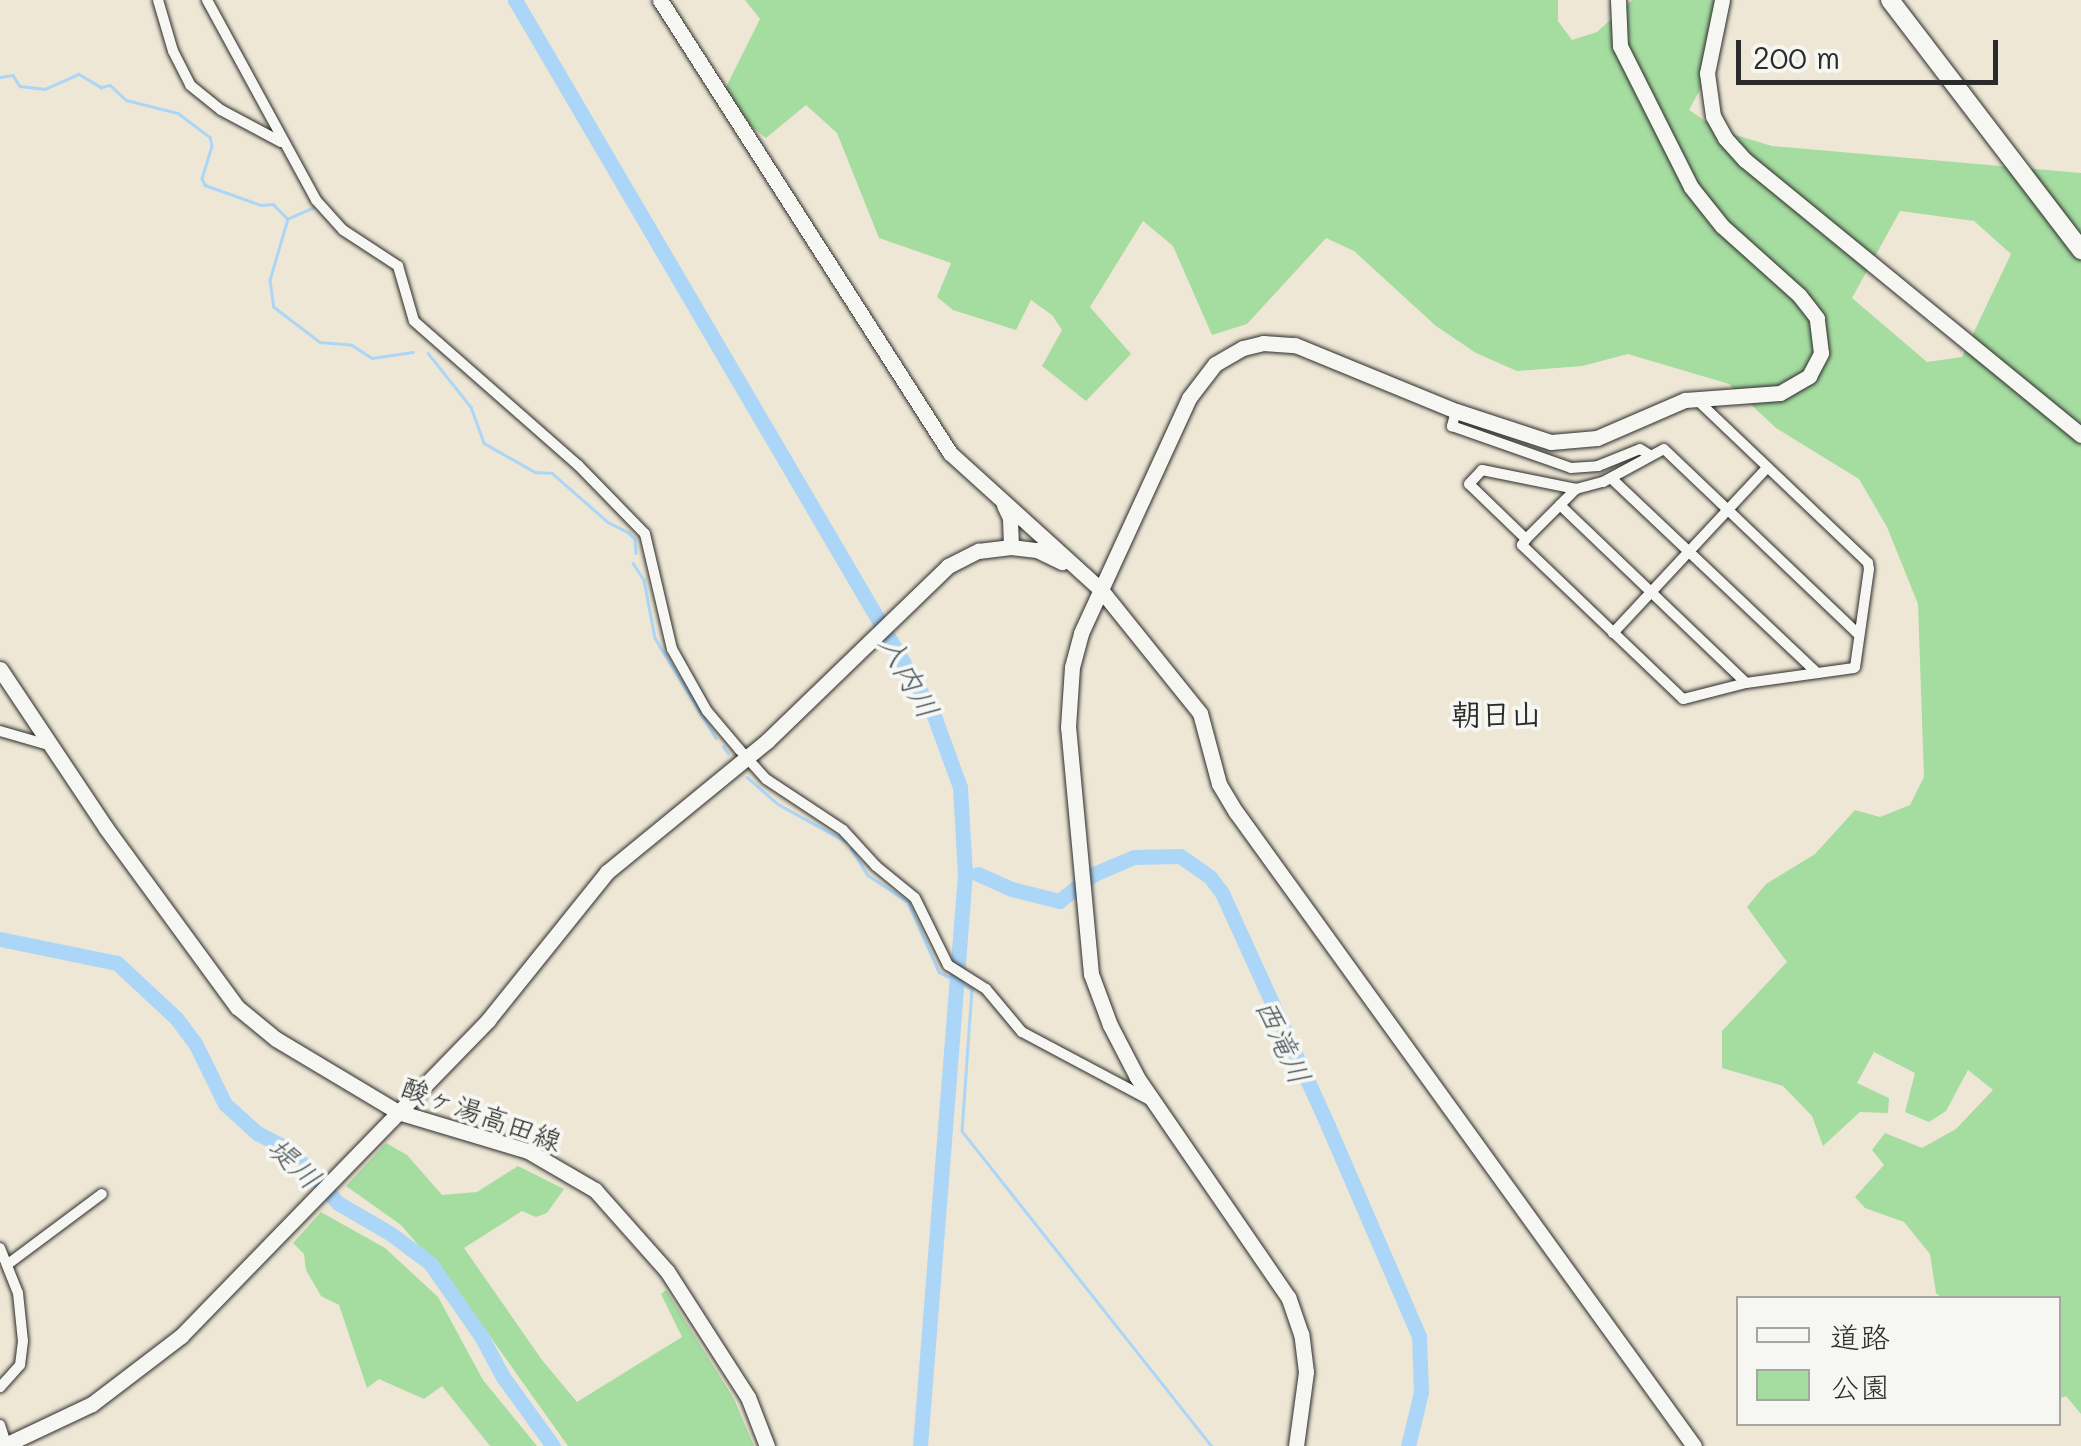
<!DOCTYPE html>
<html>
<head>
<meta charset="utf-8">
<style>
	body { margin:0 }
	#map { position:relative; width:2081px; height:1446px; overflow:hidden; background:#eee7d5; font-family:Mali,"Klee One",sans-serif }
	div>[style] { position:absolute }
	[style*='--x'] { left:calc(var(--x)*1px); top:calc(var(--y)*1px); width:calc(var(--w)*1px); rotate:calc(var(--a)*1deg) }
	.green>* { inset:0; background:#a5dca0 }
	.stream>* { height:2.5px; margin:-1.25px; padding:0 1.25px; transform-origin:1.25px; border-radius:1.25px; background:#acd6f7 }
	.river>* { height:15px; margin:-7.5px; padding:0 7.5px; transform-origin:7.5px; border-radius:7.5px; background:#acd6f7 }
	.roads { filter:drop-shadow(0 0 2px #2b2b2b) drop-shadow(0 0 2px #2b2b2b) }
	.street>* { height:10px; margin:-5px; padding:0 5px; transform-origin:5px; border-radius:5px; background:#f6f6f2 }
	.secondary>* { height:15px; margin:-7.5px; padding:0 7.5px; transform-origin:7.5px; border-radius:7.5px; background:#f6f6f2 }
	.primary>* { height:18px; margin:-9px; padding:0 9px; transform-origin:9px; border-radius:9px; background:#f6f6f2 }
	span { translate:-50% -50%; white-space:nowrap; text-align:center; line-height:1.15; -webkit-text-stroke:8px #f6f6f2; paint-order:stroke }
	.street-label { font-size:28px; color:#2b2b2b }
	.water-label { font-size:30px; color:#4b565e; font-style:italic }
	.neighbourhood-label { font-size:30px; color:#2b2b2b; font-weight:700 }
	.legend { position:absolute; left:1736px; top:1296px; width:325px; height:130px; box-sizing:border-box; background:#f6f6f2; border:2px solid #a5a5a2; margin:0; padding:12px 18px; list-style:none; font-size:30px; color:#2b2b2b }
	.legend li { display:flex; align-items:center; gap:20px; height:50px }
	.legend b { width:50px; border:2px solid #a5a5a2 }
	.scale { position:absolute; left:1736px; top:40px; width:262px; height:45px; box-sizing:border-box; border:5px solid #2b2b2b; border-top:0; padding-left:12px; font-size:30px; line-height:35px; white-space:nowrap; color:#2b2b2b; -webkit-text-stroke:8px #f6f6f2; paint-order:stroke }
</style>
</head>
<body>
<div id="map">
	<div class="green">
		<i style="clip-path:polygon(evenodd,745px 0,1558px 0,1558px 21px,1572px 40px,1597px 32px,1632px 0,1730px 0,1703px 84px,1689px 110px,1719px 130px,1772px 146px,2081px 173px,2081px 1414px,2066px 1396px,2059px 1399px,2058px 1298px,1942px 1298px,1936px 1293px,1930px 1254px,1904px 1222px,1865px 1208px,1855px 1197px,1884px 1165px,1872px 1150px,1885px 1133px,1922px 1148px,1956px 1129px,1993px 1090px,1968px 1070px,1946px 1111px,1929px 1122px,1905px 1112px,1915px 1073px,1874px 1052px,1857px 1083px,1889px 1098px,1888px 1113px,1860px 1112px,1823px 1146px,1812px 1116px,1783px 1086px,1722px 1068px,1722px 1031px,1787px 962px,1747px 907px,1766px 884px,1815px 854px,1855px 810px,1880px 817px,1910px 805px,1924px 777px,1918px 604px,1887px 527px,1859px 479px,1776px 428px,1729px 384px,1628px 354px,1582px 366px,1517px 371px,1476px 353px,1436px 326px,1354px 251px,1326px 238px,1247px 324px,1212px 335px,1173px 246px,1143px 221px,1090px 307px,1131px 354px,1086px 401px,1042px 366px,1062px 330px,1052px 315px,1031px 300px,1016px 330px,953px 310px,937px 297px,951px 263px,879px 238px,837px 133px,806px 105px,766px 138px,751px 126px,725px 89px,760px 19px,745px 0,1900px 211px,1974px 221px,2011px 254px,1962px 357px,1927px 362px,1852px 298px,1900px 211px)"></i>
		<i style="clip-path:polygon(386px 1143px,407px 1155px,442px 1195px,477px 1192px,518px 1166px,564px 1189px,547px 1213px,536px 1217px,522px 1211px,464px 1248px,542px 1360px,577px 1402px,682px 1337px,661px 1294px,666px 1290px,734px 1399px,754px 1446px,568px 1446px,457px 1290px,401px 1225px,346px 1186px)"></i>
		<i style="clip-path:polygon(321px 1212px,385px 1248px,438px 1297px,483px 1380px,537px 1446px,490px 1446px,442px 1386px,424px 1399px,379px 1379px,367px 1388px,339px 1305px,321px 1296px,306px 1270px,304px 1254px,293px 1243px)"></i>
	</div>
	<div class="stream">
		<i style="--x:0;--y:77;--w:13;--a:-9"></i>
		<i style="--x:13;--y:75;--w:13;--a:58"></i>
		<i style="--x:20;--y:86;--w:25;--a:7"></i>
		<i style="--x:45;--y:89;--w:37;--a:-24"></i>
		<i style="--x:79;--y:74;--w:26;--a:31"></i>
		<i style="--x:101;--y:87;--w:9;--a:-13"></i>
		<i style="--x:110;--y:85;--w:22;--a:43"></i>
		<i style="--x:126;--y:100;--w:54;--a:14"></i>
		<i style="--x:178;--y:113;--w:40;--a:37"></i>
		<i style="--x:210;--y:137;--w:9;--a:77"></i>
		<i style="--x:212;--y:146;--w:34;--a:107"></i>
		<i style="--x:202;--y:178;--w:8;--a:67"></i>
		<i style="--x:205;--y:185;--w:59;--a:19.7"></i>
		<i style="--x:261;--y:205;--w:12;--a:-5"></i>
		<i style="--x:273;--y:204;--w:21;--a:45"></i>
		<i style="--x:313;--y:208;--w:27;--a:156"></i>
		<i style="--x:288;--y:219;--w:64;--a:106.4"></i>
		<i style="--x:270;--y:280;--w:27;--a:82"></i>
		<i style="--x:274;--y:307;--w:58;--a:37.3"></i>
		<i style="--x:320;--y:342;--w:32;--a:5"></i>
		<i style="--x:352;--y:345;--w:24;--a:33"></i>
		<i style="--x:372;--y:358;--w:41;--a:-8.3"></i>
		<i style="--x:428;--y:353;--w:69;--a:51.5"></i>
		<i style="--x:471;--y:407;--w:38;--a:70"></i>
		<i style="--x:484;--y:443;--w:59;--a:29.6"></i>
		<i style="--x:535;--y:472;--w:17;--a:3"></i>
		<i style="--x:552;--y:473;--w:74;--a:41.2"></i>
		<i style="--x:608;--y:522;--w:22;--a:27"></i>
		<i style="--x:628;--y:532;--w:10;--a:45"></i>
		<i style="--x:635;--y:539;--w:14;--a:86"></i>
		<i style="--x:633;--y:563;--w:20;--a:57"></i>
		<i style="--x:644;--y:580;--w:59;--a:79.3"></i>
		<i style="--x:655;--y:638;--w:117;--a:58.6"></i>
		<i style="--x:723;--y:746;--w:9;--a:54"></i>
		<i style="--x:747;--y:777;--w:41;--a:41.1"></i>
		<i style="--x:778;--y:804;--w:77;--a:28.9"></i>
		<i style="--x:851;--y:848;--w:32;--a:58"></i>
		<i style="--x:868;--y:875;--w:48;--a:34"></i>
		<i style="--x:908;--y:902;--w:77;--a:66.1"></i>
		<i style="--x:939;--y:972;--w:37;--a:27"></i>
		<i style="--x:972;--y:989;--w:142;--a:94"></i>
		<i style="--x:962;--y:1131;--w:402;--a:51.6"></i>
	</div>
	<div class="river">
		<i style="--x:515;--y:0;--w:826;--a:59.62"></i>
		<i style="--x:933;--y:713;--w:79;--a:70"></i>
		<i style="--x:960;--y:787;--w:87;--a:86.7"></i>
		<i style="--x:965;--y:874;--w:574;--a:94.5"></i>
		<i style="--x:978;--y:874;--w:37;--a:24"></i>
		<i style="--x:1012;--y:889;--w:49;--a:14.3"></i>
		<i style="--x:1059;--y:901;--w:44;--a:-37.6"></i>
		<i style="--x:1094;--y:874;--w:43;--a:-23"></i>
		<i style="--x:1134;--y:857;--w:46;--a:-1.2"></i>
		<i style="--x:1180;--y:856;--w:37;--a:35"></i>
		<i style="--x:1210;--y:877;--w:20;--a:53"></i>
		<i style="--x:1222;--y:893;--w:256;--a:65.5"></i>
		<i style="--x:1328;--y:1126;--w:229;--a:66.6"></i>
		<i style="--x:1419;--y:1336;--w:56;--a:88"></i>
		<i style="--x:1421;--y:1392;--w:56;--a:103.5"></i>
		<i style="--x:0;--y:939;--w:119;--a:11.6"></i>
		<i style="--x:117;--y:963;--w:81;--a:43"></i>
		<i style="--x:176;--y:1018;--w:31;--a:53"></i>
		<i style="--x:195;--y:1043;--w:68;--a:63.8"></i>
		<i style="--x:225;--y:1104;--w:43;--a:42.2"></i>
		<i style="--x:257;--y:1133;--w:36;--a:27"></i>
		<i style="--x:289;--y:1149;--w:73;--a:47.8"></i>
		<i style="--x:338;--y:1203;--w:61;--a:30.3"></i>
		<i style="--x:391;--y:1234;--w:49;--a:36.6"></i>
		<i style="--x:430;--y:1263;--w:89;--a:55.1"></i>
		<i style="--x:481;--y:1336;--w:47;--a:61.8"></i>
		<i style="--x:503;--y:1377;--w:85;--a:54.1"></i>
	</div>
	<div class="roads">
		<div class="street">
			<i style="--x:158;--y:0;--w:53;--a:73.6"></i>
			<i style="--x:173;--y:51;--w:38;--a:63"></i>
			<i style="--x:190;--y:85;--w:40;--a:39"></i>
			<i style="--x:221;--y:110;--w:68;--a:28.1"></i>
			<i style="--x:207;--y:0;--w:228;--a:61.4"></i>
			<i style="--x:316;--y:200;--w:40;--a:48"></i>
			<i style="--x:343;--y:230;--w:66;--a:33.2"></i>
			<i style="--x:398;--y:266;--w:57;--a:73.8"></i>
			<i style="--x:414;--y:321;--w:218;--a:41.3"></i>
			<i style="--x:578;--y:465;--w:96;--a:45.8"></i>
			<i style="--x:645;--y:534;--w:118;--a:76.8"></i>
			<i style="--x:672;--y:649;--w:71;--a:60.6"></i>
			<i style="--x:707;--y:711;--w:50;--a:49.9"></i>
			<i style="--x:739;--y:749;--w:40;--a:48"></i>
			<i style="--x:766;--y:779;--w:92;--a:33.5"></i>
			<i style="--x:843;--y:830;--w:49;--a:47.5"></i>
			<i style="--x:876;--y:866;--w:50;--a:39.4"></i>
			<i style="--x:915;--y:898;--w:75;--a:63.8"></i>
			<i style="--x:948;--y:965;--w:45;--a:32.3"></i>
			<i style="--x:986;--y:989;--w:56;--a:50.1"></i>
			<i style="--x:1022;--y:1032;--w:143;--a:28"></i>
			<i style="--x:1695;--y:398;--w:239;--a:43.6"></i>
			<i style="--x:1868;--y:563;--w:6;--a:81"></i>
			<i style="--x:1869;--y:569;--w:99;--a:98.1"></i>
			<i style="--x:1855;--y:667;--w:1;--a:135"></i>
			<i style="--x:1854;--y:668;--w:109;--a:172.1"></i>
			<i style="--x:1746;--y:683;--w:65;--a:165.7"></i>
			<i style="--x:1683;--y:699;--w:223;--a:-136.3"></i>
			<i style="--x:1522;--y:545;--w:7;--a:-56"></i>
			<i style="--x:1526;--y:539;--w:79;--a:-136"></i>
			<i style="--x:1469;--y:484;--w:19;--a:-47"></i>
			<i style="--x:1482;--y:470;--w:96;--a:11.4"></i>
			<i style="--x:1576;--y:489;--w:28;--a:-15"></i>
			<i style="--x:1603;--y:482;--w:69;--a:-28.4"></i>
			<i style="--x:1664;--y:449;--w:269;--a:43.6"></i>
			<i style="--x:1456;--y:411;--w:16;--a:105"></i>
			<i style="--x:1452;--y:426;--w:126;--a:19.4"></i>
			<i style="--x:1571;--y:468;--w:27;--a:-4"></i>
			<i style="--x:1598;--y:466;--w:45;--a:-22"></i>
			<i style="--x:1640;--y:449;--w:12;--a:31"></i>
			<i style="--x:1611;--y:478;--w:284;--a:43.4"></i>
			<i style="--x:1560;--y:505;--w:257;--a:43.7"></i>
			<i style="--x:1526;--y:539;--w:71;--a:-45"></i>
			<i style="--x:1613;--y:633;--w:226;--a:-47"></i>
			<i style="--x:0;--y:731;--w:54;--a:16.1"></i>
			<i style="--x:0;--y:1248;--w:48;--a:68.2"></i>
			<i style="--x:18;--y:1293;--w:48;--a:84.1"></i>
			<i style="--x:23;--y:1341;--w:24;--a:97"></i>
			<i style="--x:20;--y:1365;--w:30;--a:132"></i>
			<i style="--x:8;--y:1264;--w:117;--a:-36.7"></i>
			<i style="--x:0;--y:1425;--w:22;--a:72"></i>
		</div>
		<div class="secondary">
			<i style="--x:660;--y:0;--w:538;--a:57.37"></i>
			<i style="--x:950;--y:453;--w:204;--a:42.2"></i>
			<i style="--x:1101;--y:590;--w:158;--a:51.2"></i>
			<i style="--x:1200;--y:713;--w:73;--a:75"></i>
			<i style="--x:1219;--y:784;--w:33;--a:59"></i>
			<i style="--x:1236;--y:812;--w:782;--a:54.16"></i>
			<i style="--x:1722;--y:0;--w:75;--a:101.6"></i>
			<i style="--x:1707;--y:73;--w:43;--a:82.1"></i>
			<i style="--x:1713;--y:116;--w:25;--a:61"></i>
			<i style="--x:1725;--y:138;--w:30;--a:48"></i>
			<i style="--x:1745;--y:160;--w:434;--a:39.3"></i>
			<i style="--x:1004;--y:505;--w:14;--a:65"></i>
			<i style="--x:1010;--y:518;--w:29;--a:88"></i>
			<i style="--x:0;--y:669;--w:191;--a:56.3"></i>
			<i style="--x:106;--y:828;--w:222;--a:53.8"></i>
			<i style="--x:237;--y:1007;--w:50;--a:39.4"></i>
			<i style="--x:276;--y:1039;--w:142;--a:30.9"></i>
			<i style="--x:398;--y:1112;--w:136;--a:16.7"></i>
			<i style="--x:528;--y:1151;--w:78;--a:30.2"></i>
			<i style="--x:595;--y:1190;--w:108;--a:48.4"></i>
			<i style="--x:667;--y:1271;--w:150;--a:57.3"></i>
			<i style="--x:748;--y:1397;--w:53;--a:68.8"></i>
			<i style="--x:3;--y:1446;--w:98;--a:-25.3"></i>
			<i style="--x:92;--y:1404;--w:112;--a:-37.4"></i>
			<i style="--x:181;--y:1336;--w:441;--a:-45.8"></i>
			<i style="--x:488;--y:1020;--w:190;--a:-51.2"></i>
			<i style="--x:607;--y:872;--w:207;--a:-39.3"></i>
			<i style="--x:767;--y:741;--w:252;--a:-44"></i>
			<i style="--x:948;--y:566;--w:34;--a:-27"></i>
			<i style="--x:978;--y:551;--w:33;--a:-7"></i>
			<i style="--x:1011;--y:547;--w:26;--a:7"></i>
			<i style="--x:1037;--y:550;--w:28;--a:26"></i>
			<i style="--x:1296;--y:1446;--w:75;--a:-82.3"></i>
			<i style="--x:1306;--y:1372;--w:38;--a:-97"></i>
			<i style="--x:1301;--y:1334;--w:39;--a:-109"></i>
			<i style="--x:1288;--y:1297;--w:267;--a:-124.5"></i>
			<i style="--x:1137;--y:1077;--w:59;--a:-117.4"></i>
			<i style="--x:1110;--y:1025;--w:54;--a:-110.4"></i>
			<i style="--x:1091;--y:974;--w:248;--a:-95.3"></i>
			<i style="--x:1068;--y:727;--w:60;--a:-86.2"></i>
			<i style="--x:1072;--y:667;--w:35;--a:-75"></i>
			<i style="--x:1081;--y:633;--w:259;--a:-65.3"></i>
			<i style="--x:1189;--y:398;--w:43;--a:-52.6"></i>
			<i style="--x:1215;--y:364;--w:32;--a:-30"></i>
			<i style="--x:1243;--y:348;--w:21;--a:-14"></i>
			<i style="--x:1263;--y:343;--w:32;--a:4"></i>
			<i style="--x:1295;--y:345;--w:174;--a:22.3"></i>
			<i style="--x:1456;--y:411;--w:100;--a:18.1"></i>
			<i style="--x:1551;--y:442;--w:46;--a:-5"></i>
			<i style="--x:1597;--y:438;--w:96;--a:-23.4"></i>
			<i style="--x:1685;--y:400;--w:95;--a:-4.2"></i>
			<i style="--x:1780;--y:393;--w:34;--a:-30"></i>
			<i style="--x:1809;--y:376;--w:26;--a:-62"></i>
			<i style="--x:1821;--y:353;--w:35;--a:-97"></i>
			<i style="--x:1817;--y:318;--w:29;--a:-128"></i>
			<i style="--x:1799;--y:295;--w:103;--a:-138.1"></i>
			<i style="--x:1722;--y:226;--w:50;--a:-128.5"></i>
			<i style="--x:1691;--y:187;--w:158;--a:-116.7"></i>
			<i style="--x:1620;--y:46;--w:46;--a:-92.5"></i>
		</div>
		<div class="primary">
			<i style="--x:1890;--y:0;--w:315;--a:52.6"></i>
		</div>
	</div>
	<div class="street-label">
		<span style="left:482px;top:1113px;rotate:20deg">酸ヶ湯高田線</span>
	</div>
	<div class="water-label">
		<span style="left:910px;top:676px;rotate:61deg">入内川</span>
		<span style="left:1284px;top:1041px;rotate:65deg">西滝川</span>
		<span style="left:295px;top:1162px;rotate:43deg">堤川</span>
	</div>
	<div class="neighbourhood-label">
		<span style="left:1496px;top:713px">朝日山</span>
	</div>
	<ul class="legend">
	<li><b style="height:12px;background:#f6f6f2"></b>道路</li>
	<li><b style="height:28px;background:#a5dca0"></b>公園</li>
	</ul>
	<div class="scale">200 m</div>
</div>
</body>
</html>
